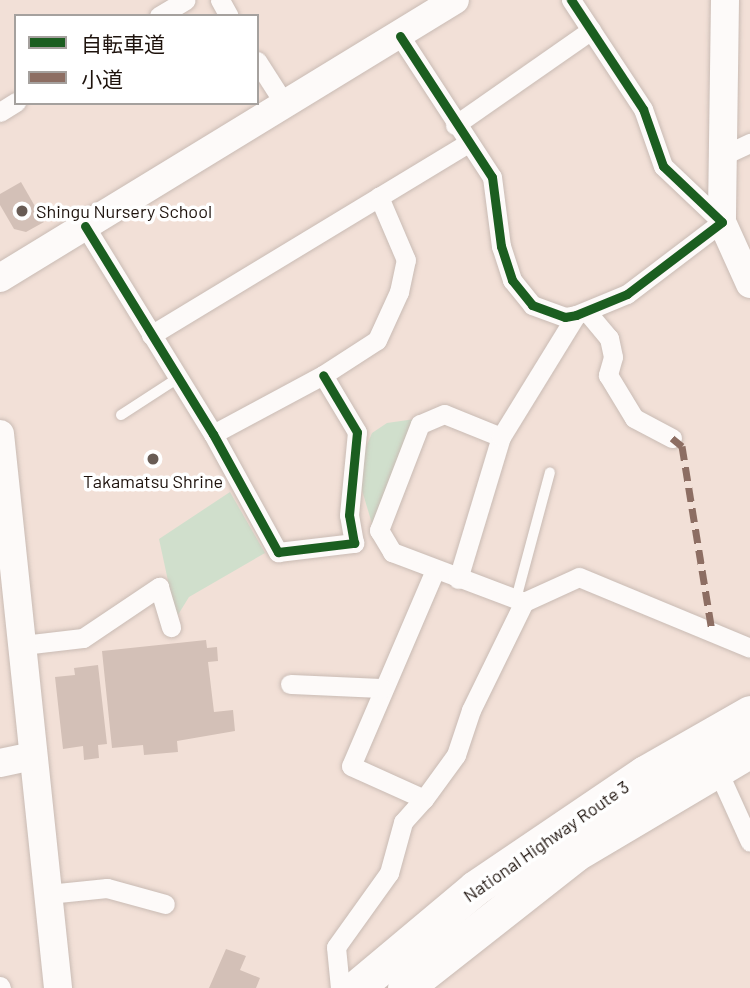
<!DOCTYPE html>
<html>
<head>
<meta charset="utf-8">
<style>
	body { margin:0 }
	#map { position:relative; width:750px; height:988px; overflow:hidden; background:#f2e0d7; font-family:Barlow,"Noto Sans JP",sans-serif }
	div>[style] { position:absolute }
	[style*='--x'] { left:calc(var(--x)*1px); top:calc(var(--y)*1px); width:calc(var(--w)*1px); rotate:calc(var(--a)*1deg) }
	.green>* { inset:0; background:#d0dfcc }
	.building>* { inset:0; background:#d3c0b7 }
	.roads { filter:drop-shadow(0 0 2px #c9bbb4) drop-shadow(0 0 2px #c9bbb4) }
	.lane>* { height:10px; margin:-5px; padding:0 5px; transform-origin:5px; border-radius:5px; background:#fdfaf9 }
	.street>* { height:19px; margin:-9.5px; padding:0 9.5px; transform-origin:9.5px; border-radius:9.5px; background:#fdfaf9 }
	.secondary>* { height:28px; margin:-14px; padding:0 14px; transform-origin:14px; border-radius:14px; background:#fdfaf9 }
	.highway>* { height:35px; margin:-17.5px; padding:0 17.5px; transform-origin:17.5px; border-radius:17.5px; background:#fdfaf9 }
	.quiet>* { height:7px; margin-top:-3.5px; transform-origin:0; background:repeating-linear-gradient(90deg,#8d6e63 0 14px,transparent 0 21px) }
	.cycleway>* { height:9px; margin:-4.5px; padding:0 4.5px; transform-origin:4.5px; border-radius:4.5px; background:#1b5e20 }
	.dots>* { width:19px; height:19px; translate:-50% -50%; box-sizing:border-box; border:4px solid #fff; border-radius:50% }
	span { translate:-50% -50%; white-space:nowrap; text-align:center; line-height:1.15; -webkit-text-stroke:7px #fff; paint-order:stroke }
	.poi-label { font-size:18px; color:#1e130d }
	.left { translate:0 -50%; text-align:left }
	.street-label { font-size:18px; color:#1e130d }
	.legend { position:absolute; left:14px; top:14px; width:245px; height:91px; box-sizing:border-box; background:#fff; border:2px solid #a5a19e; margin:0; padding:9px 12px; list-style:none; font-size:21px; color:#1e130d }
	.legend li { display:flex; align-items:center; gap:14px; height:35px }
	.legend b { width:35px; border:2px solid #a5a19e }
</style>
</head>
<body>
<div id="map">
	<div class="green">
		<i style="clip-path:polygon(415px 419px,373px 527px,361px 487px,363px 454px,372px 433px,387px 423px)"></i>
		<i style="clip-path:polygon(230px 492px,265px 553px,189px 597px,176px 618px,159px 539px)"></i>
	</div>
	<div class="building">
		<i style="clip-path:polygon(21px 182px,44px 222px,26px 232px,14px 229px,0 205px,0 194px)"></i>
		<i style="clip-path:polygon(206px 640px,207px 648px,217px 647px,218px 661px,208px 662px,214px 712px,233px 710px,235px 731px,177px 741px,178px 752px,144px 755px,143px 745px,112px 748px,102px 651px)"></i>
		<i style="clip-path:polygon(98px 665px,107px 744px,98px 745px,99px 758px,84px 760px,83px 746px,63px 749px,55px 677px,75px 675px,74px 668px)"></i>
		<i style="clip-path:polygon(226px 949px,246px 956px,240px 970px,260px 978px,256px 988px,209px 988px)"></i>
	</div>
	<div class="roads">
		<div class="lane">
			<i style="--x:121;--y:415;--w:68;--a:-33"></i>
			<i style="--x:516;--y:599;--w:131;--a:-75"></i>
		</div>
		<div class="street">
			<i style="--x:220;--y:0;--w:18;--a:61"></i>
			<i style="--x:159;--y:16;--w:31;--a:-31"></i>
			<i style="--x:400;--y:36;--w:168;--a:56.9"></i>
			<i style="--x:492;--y:177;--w:70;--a:82.6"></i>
			<i style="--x:501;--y:246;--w:36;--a:72"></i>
			<i style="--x:512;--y:280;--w:32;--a:51"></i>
			<i style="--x:532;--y:305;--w:35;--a:20"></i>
			<i style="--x:565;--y:317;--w:11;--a:-10"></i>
			<i style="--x:576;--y:315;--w:55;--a:-22.4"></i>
			<i style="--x:627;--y:294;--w:119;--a:-37.2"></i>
			<i style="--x:722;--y:222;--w:81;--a:-136.5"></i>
			<i style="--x:663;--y:166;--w:60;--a:-109.3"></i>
			<i style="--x:643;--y:109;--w:131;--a:-123.4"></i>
			<i style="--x:257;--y:61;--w:50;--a:57.3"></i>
			<i style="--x:0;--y:112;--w:19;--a:-32"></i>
			<i style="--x:455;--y:125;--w:166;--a:-34.9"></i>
			<i style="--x:722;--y:156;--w:31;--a:-25"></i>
			<i style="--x:85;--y:226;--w:244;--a:58.4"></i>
			<i style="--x:213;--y:434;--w:135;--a:61.2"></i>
			<i style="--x:278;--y:552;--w:77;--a:-6.8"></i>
			<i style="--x:354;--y:543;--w:28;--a:-100"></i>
			<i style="--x:349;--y:515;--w:83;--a:-84.5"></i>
			<i style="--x:357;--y:432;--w:66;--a:-120.8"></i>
			<i style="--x:587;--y:312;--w:34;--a:50"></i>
			<i style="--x:609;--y:338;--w:19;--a:78"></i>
			<i style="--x:613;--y:357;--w:19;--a:106"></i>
			<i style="--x:608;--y:375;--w:50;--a:58.8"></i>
			<i style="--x:634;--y:418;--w:43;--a:27.8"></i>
			<i style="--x:151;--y:335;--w:368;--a:-31.2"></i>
			<i style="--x:213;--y:434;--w:125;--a:-28.2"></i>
			<i style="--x:323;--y:375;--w:64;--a:-32.9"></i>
			<i style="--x:377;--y:340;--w:53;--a:-65.4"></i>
			<i style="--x:399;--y:292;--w:33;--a:-78"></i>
			<i style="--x:406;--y:260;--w:69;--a:-113.2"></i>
			<i style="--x:501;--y:437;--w:61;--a:-158"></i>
			<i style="--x:444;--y:414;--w:26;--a:157"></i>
			<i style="--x:420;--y:424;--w:114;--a:111.1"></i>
			<i style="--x:379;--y:530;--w:26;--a:59"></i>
			<i style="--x:392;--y:552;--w:141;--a:20.7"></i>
			<i style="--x:524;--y:602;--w:60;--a:-24.4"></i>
			<i style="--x:579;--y:577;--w:185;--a:22.5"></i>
			<i style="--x:435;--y:570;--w:213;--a:113.2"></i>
			<i style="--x:351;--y:766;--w:80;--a:24.3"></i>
			<i style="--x:424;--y:799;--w:54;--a:-54"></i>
			<i style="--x:456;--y:755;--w:47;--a:-71.6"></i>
			<i style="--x:471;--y:710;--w:120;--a:-63.9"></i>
			<i style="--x:458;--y:579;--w:148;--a:-73.2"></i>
			<i style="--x:501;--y:437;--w:143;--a:-58.4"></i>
			<i style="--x:23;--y:645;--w:60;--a:-6.7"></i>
			<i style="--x:83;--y:638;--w:92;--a:-33.9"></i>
			<i style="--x:159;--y:587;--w:42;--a:73.3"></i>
			<i style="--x:290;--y:684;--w:92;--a:2.5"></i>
			<i style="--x:716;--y:767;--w:82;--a:65.6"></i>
			<i style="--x:48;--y:894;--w:59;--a:-5.8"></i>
			<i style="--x:107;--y:888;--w:60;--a:15.4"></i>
			<i style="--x:0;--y:986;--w:2;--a:63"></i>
			<i style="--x:340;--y:988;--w:41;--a:-95.6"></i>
			<i style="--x:336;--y:947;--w:91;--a:-54.4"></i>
			<i style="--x:389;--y:873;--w:53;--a:-74.6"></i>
			<i style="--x:403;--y:822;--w:31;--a:-48"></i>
		</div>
		<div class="secondary">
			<i style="--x:725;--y:0;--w:222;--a:90.8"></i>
			<i style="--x:722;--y:222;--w:68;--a:65.7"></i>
			<i style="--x:0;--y:278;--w:533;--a:-31.42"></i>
			<i style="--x:0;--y:434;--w:557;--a:84.02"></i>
			<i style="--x:0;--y:763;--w:33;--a:-12"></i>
		</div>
		<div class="highway">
			<i style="--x:356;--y:988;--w:155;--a:-40"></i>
			<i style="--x:475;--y:888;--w:205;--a:-34.1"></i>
			<i style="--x:645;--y:773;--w:121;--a:-29.7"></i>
			<i style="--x:405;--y:988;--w:216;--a:-38.2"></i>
			<i style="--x:575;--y:854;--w:204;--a:-30.7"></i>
		</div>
	</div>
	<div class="quiet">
		<i style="--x:672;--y:438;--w:13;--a:39"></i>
		<i style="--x:682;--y:446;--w:188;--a:80.8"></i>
	</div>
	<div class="cycleway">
		<i style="--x:400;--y:36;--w:168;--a:56.9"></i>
		<i style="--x:492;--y:177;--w:70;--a:82.6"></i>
		<i style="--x:501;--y:246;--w:36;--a:72"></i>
		<i style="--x:512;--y:280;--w:32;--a:51"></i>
		<i style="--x:532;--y:305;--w:35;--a:20"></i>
		<i style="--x:565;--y:317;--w:11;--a:-10"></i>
		<i style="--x:576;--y:315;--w:55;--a:-22.4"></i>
		<i style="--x:627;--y:294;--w:119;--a:-37.2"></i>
		<i style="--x:722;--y:222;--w:81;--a:-136.5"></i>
		<i style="--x:663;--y:166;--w:60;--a:-109.3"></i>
		<i style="--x:643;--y:109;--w:131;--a:-123.4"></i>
		<i style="--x:85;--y:226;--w:244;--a:58.4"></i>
		<i style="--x:213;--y:434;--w:135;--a:61.2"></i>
		<i style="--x:278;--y:552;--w:77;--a:-6.8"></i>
		<i style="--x:354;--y:543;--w:28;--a:-100"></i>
		<i style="--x:349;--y:515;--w:83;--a:-84.5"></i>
		<i style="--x:357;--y:432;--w:66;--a:-120.8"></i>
	</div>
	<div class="dots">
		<i style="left:22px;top:211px;background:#685b54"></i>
		<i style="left:153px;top:459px;background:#685b54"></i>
	</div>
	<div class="poi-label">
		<span class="left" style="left:36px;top:211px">Shingu Nursery School</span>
		<span style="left:153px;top:481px">Takamatsu Shrine</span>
	</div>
	<div class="street-label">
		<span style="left:546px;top:841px;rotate:-35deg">National Highway Route 3</span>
	</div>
	<ul class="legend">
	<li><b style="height:9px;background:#1b5e20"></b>自転車道</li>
	<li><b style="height:9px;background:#8d6e63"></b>小道</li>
	</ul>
</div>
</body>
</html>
